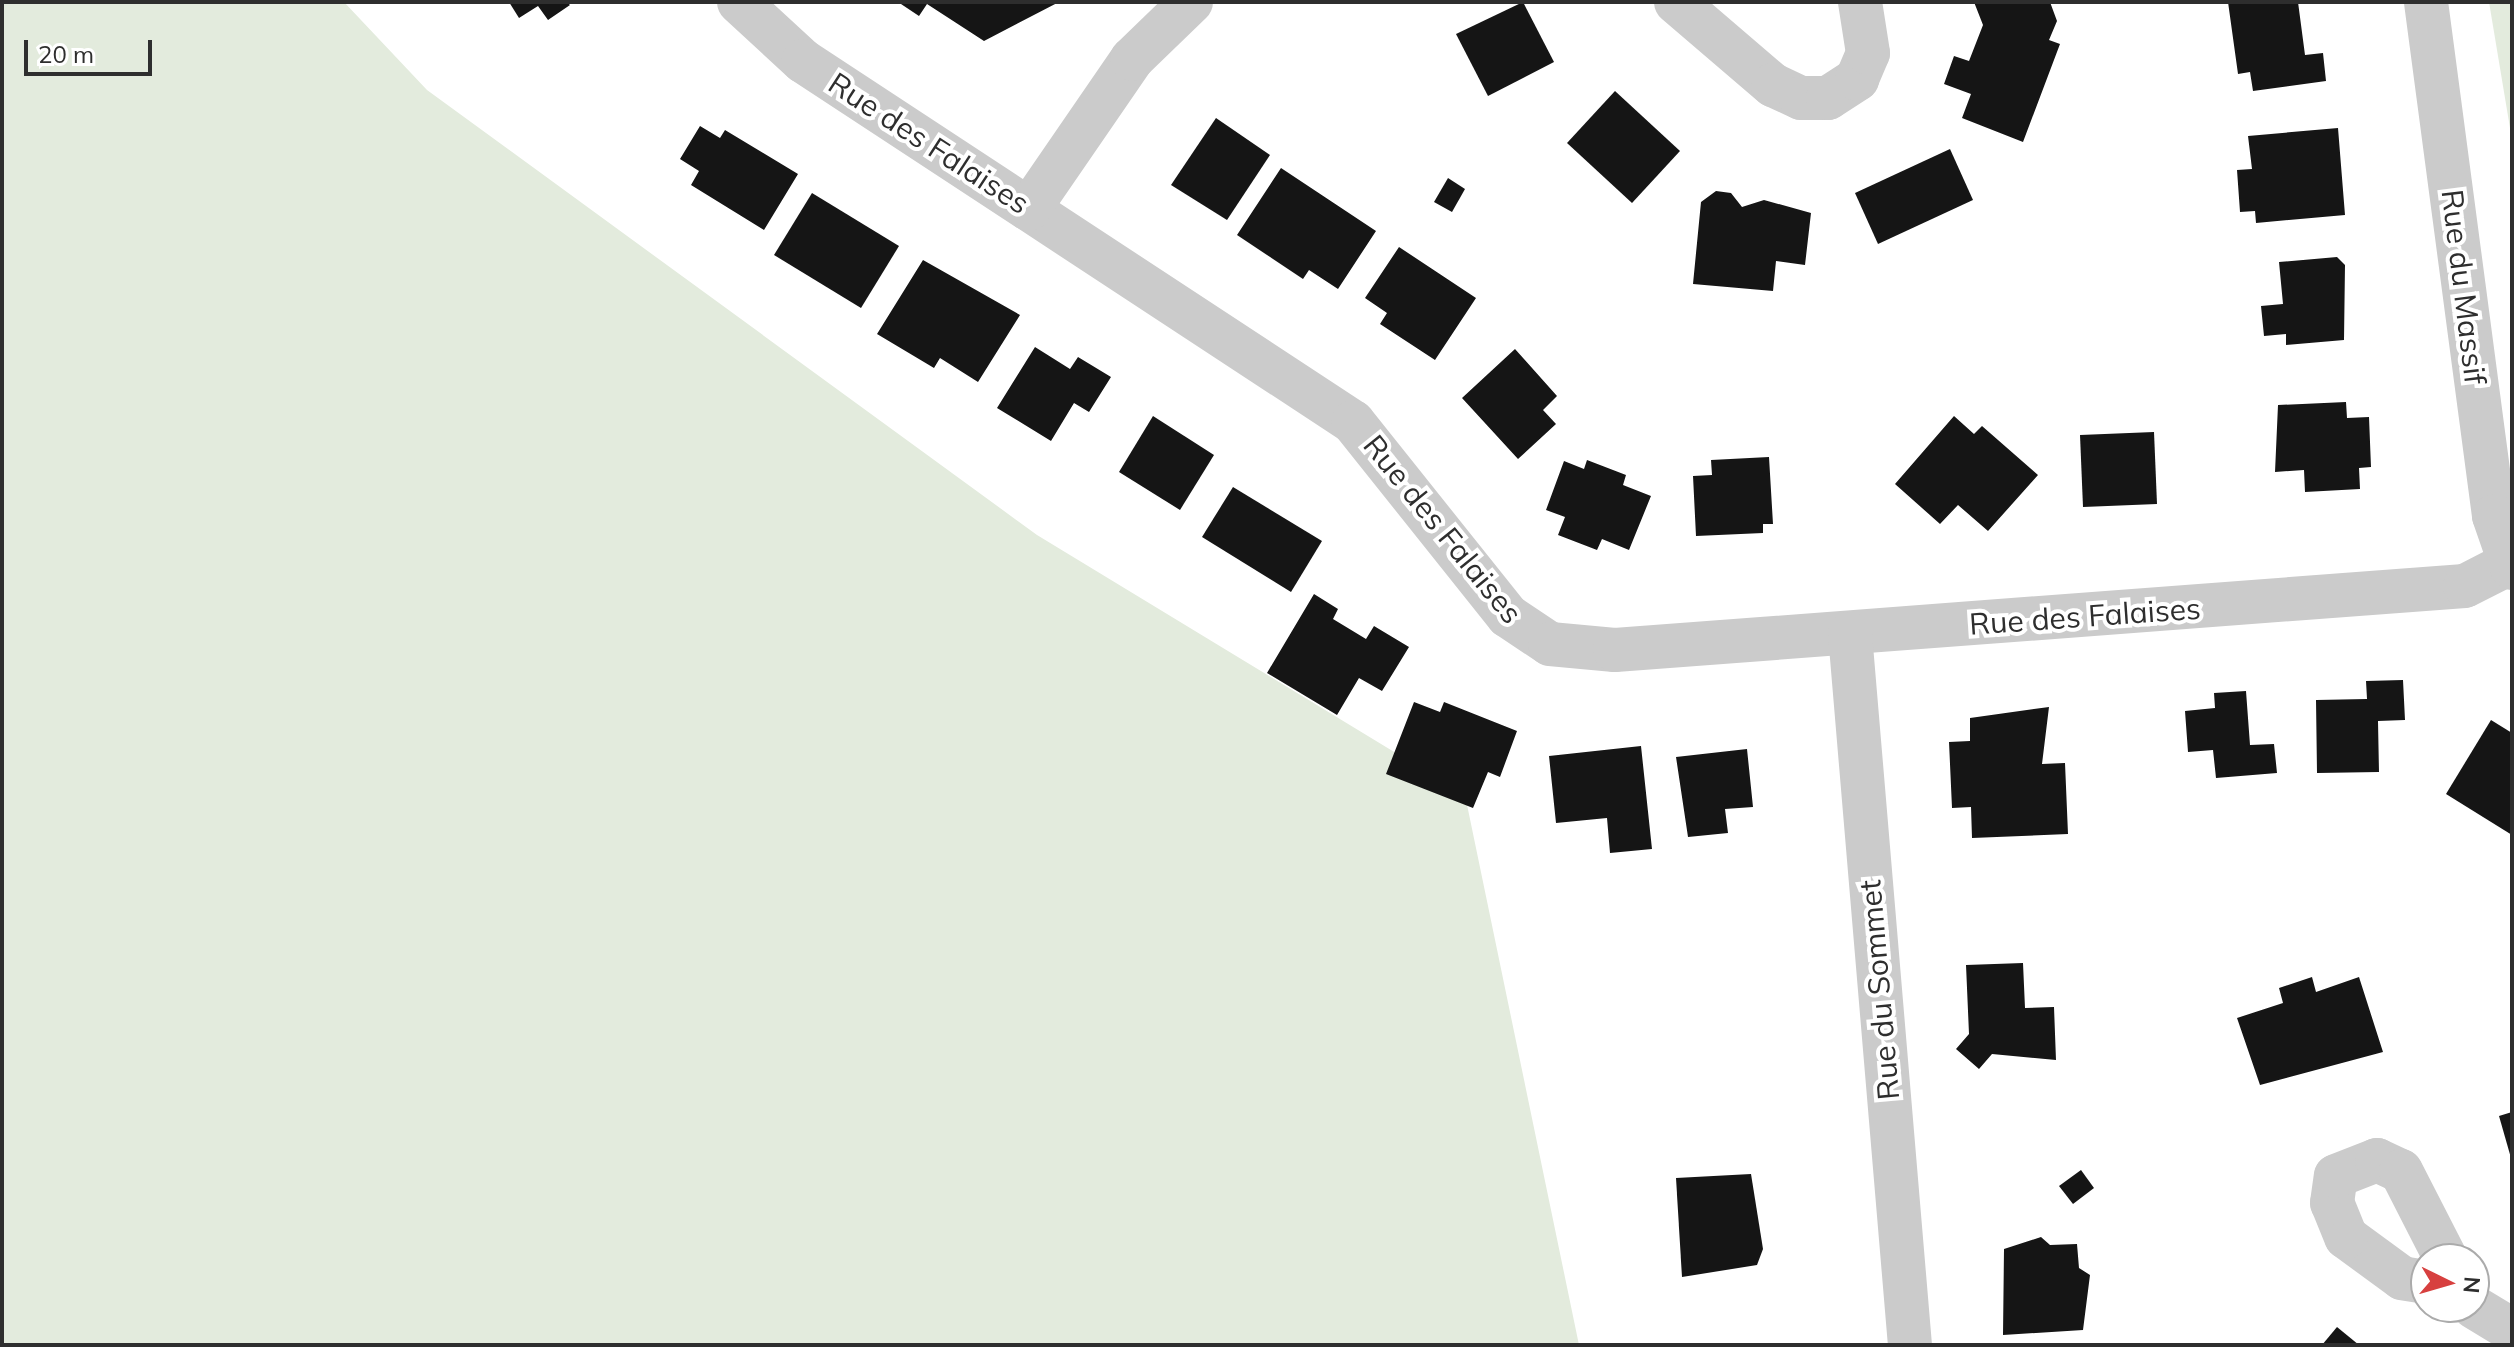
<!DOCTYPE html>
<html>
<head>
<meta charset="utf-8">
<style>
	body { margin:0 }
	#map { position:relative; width:2514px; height:1347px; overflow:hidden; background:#fff; font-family:Mulish,sans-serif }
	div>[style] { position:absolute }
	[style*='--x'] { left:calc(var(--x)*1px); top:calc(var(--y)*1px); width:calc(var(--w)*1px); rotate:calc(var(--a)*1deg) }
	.green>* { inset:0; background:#e3ebdd }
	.building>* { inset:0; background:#151515 }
	.minor>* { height:44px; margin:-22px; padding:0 22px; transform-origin:22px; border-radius:22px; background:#cbcbcb }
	span { translate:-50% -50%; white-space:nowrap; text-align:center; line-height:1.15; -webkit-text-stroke:8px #fff; paint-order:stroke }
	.street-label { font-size:30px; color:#2e2e2e }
	.frame { position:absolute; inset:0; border:4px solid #2e2e2e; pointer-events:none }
	.north { position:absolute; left:2410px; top:1243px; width:80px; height:80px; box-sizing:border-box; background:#fff; border:2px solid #ababab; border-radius:50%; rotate:95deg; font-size:22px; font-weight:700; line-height:32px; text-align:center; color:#2e2e2e }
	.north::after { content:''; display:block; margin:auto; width:28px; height:36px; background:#d7403f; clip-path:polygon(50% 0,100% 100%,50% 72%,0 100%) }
	.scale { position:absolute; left:24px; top:40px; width:128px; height:36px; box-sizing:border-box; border:4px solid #2e2e2e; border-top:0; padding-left:10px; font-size:24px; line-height:28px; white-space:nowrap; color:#2e2e2e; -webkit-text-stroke:6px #fff; paint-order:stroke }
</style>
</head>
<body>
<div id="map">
	<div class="green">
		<i style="clip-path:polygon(2px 2px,344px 2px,427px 90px,1037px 535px,1465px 795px,1579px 1345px,2px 1345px)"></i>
		<i style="clip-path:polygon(2489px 2px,2512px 2px,2512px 140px)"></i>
	</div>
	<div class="building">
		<i style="clip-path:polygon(509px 2px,567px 2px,570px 5px,548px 20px,538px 6px,519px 18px)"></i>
		<i style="clip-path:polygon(898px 2px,1059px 2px,984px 41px,927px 4px,919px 16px)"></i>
		<i style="clip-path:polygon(1523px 2px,1554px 62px,1488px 96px,1456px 34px)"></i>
		<i style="clip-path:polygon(1974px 2px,2050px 2px,2057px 21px,2049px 40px,2060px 44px,2023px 142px,1962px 118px,1971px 94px,1944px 84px,1954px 56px,1969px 61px,1983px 25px)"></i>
		<i style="clip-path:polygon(2228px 2px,2298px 2px,2305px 55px,2323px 53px,2326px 81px,2253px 91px,2250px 72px,2238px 74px)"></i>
		<i style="clip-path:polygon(1615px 91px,1680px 151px,1632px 203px,1567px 143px)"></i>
		<i style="clip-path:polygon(1216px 118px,1270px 155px,1227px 220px,1171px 185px)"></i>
		<i style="clip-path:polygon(700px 126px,720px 138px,725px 130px,798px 174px,764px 230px,691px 185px,699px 171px,680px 159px)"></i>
		<i style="clip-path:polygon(2338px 128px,2345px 215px,2256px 223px,2255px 211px,2240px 212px,2237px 170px,2252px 169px,2248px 136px)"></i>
		<i style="clip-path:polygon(1950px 149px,1973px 200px,1878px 244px,1855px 193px)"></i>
		<i style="clip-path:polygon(1281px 168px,1376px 231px,1338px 289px,1309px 270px,1303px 279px,1237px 235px)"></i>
		<i style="clip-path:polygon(1448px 178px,1465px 189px,1452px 212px,1434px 202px)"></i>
		<i style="clip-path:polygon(1716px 191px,1731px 193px,1742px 207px,1764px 200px,1811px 213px,1805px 265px,1776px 261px,1773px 291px,1693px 284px,1701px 202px)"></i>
		<i style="clip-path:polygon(812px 193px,899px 246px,861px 308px,774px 255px)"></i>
		<i style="clip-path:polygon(1399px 247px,1476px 298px,1435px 360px,1380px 324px,1387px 313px,1365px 298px)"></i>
		<i style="clip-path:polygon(2337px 257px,2345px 265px,2344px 340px,2286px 345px,2286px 334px,2264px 336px,2261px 306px,2283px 304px,2279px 262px)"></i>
		<i style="clip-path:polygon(923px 260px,1020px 315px,978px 382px,940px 358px,934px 368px,877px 334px)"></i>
		<i style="clip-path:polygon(1035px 347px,1070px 369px,1078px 357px,1111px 377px,1089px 412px,1074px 403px,1051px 441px,997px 408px)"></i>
		<i style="clip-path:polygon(1515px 349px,1557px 396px,1543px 410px,1556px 424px,1518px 459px,1462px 398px)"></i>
		<i style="clip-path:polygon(2346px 402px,2347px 418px,2369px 417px,2371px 467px,2359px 468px,2360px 489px,2305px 492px,2304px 470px,2275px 472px,2278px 405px)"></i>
		<i style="clip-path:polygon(1153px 416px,1214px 455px,1180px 510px,1119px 472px)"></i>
		<i style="clip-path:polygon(1954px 416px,1974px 434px,1982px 426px,2038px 475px,1988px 531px,1958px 505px,1940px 524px,1895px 484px)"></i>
		<i style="clip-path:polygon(2154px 432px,2157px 504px,2083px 507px,2080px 435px)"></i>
		<i style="clip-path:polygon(1769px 457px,1773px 524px,1763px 524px,1763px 533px,1696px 536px,1693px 476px,1712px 475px,1711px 460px)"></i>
		<i style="clip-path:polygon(1587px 460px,1626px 475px,1623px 485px,1651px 496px,1629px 550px,1602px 539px,1597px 550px,1558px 535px,1565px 517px,1546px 510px,1564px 461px,1584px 469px)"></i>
		<i style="clip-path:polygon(1233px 487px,1322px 541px,1291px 592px,1202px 537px)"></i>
		<i style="clip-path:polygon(1314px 594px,1338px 609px,1333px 619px,1366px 639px,1374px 626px,1409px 647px,1382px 691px,1359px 678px,1337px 715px,1267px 673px)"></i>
		<i style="clip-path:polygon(2403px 680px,2405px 720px,2378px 721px,2379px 772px,2317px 773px,2316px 700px,2367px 699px,2366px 681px)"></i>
		<i style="clip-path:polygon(2246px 691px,2250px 745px,2274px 744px,2277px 773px,2216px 778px,2213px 750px,2188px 752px,2185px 711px,2215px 708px,2214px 693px)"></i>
		<i style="clip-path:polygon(1414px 702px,1440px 712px,1444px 702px,1517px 731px,1500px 777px,1488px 772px,1473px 808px,1386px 774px)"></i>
		<i style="clip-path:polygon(2049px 707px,2042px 764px,2065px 763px,2068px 834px,1972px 838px,1971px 807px,1952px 808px,1949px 742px,1970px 741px,1970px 718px)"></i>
		<i style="clip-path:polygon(2491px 720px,2512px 733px,2512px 835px,2446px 794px)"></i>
		<i style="clip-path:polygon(1641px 746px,1652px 849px,1610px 853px,1607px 818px,1556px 823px,1549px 756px)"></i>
		<i style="clip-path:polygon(1747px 749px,1753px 807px,1725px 809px,1728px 833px,1688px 837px,1676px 757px)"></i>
		<i style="clip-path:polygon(2023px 963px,2025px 1008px,2054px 1007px,2056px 1060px,1992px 1054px,1979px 1069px,1956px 1049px,1969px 1034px,1966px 965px)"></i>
		<i style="clip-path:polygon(2312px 977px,2316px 992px,2359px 977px,2383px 1052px,2260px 1085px,2237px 1018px,2283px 1003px,2279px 988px)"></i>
		<i style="clip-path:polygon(2512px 1112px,2512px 1158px,2511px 1158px,2499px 1116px)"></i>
		<i style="clip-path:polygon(2081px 1170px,2094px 1188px,2073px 1204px,2059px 1186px)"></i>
		<i style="clip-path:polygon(1751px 1174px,1763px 1249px,1757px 1265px,1682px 1277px,1676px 1178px)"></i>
		<i style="clip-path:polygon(2041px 1237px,2050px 1245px,2077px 1244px,2079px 1268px,2090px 1275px,2083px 1330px,2003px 1335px,2004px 1249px)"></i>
		<i style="clip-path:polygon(2337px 1327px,2359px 1345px,2322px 1345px)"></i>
	</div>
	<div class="minor">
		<i style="--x:739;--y:2;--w:87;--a:42.7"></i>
		<i style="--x:803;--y:61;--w:658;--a:33.28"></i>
		<i style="--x:1353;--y:422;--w:248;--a:51.4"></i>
		<i style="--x:1508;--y:616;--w:50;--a:33.7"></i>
		<i style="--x:1550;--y:644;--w:65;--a:5.3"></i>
		<i style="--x:1615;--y:650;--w:852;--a:-4.31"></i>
		<i style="--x:2465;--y:586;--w:48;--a:-27.1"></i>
		<i style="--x:1676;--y:2;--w:128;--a:40.6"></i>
		<i style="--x:1773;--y:85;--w:31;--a:25"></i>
		<i style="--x:1801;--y:98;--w:27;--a:0"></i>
		<i style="--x:1828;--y:98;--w:35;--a:-33"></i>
		<i style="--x:1857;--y:79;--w:28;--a:-67"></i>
		<i style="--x:1868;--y:53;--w:52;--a:-98.9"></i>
		<i style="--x:2426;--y:2;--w:518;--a:82.46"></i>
		<i style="--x:2494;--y:516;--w:55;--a:70.9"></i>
		<i style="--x:1029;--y:209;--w:182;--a:-55.5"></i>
		<i style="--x:1132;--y:59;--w:82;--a:-44"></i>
		<i style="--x:1850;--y:634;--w:714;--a:85.18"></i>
		<i style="--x:2426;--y:1282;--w:24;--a:-171"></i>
		<i style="--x:2402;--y:1278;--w:69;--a:-143.8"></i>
		<i style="--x:2346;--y:1237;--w:37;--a:-112"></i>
		<i style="--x:2332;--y:1203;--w:27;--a:-82"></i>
		<i style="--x:2336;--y:1176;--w:44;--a:-21.3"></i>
		<i style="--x:2377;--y:1160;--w:26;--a:25"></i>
		<i style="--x:2401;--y:1171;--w:99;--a:62.9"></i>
		<i style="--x:2474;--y:1307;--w:44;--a:31.2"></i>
	</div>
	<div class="street-label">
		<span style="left:929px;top:143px;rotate:33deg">Rue des Falaises</span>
		<span style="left:2464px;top:287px;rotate:83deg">Rue du Massif</span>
		<span style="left:1443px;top:529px;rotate:51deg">Rue des Falaises</span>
		<span style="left:2085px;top:616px;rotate:-4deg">Rue des Falaises</span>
		<span style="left:1879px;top:990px;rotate:-95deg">Rue du Sommet</span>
	</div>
	<div class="frame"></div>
	<div class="north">N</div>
	<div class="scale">20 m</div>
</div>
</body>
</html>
